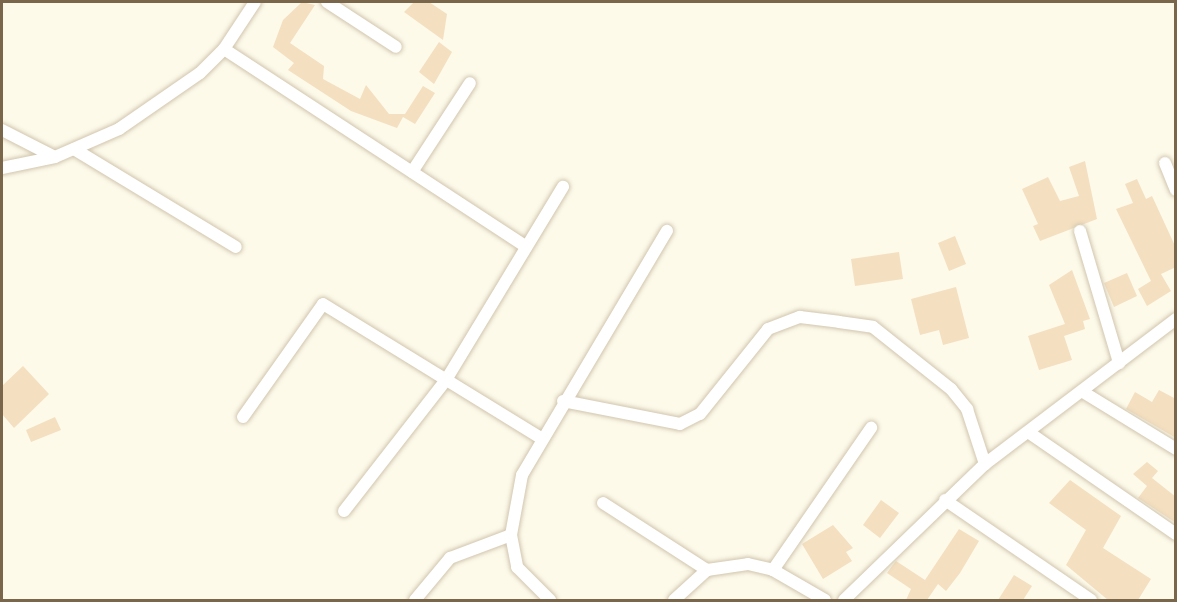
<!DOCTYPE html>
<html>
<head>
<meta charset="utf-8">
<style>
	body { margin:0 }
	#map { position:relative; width:1177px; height:602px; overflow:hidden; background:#fdfaea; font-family:"Fira Sans Condensed",sans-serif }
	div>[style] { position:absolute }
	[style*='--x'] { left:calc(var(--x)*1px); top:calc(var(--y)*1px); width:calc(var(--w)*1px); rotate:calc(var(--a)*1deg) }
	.building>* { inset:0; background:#f4dfc0 }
	.roads { filter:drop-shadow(0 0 2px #d1c5ae) drop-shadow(0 0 2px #d1c5ae) }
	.minor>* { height:12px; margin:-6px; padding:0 6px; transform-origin:6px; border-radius:6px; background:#fff }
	span { translate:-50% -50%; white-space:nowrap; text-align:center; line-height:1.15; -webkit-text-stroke:4.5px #fffcf1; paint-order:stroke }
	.frame { position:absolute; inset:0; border:3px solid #7a664b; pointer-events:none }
</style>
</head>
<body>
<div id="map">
	<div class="building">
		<i style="clip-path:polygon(302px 2px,315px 5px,290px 43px,324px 66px,323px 79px,360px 99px,366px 85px,389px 114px,405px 114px,423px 86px,435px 93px,415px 124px,403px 117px,397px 128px,351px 111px,288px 70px,294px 63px,273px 47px,283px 20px)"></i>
		<i style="clip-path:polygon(414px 2px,429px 2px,447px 14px,443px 40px,404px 12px)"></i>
		<i style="clip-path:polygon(439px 42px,452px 52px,434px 84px,419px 72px)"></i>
		<i style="clip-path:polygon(1085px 161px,1097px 219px,1040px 241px,1033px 226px,1038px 224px,1022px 189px,1048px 177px,1060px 201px,1079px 196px,1069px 167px)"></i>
		<i style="clip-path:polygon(1137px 179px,1146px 199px,1152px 196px,1176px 248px,1176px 267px,1161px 274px,1171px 291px,1147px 306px,1138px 289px,1151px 281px,1116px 209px,1133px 203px,1125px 184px)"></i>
		<i style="clip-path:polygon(955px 236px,966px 264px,949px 271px,938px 243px)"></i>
		<i style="clip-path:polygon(899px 252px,903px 279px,855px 286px,851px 259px)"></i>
		<i style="clip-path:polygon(1072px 270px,1090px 319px,1083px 321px,1085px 329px,1064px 336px,1072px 360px,1039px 370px,1028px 336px,1065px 324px,1049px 285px)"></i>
		<i style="clip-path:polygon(1127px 273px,1137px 296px,1114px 307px,1104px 283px)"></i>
		<i style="clip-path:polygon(956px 287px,969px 338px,943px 345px,939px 330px,920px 335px,911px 299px)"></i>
		<i style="clip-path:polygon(23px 366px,49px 394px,14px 428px,2px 414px,2px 386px)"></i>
		<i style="clip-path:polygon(1159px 390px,1176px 399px,1176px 438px,1126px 409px,1135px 392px,1152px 402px)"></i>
		<i style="clip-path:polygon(55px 417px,61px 430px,31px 442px,26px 430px)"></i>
		<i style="clip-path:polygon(1147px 462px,1158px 471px,1152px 478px,1176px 497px,1176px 523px,1138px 498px,1147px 486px,1133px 474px)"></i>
		<i style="clip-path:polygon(1070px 480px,1121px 516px,1103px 548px,1151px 579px,1138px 600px,1108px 600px,1066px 565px,1086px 530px,1049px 503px)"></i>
		<i style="clip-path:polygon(881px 500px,899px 513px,880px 538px,863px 525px)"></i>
		<i style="clip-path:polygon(833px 525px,853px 548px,846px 552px,852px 561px,823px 579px,802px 544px)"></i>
		<i style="clip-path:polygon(959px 529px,979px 541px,960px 573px,946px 591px,938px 584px,927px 600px,906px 600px,911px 589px,887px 573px,892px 566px,896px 561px,925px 580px)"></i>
		<i style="clip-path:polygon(1014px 575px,1032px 586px,1023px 600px,998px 600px)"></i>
	</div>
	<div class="roads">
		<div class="minor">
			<i style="--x:327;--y:2;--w:82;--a:33.1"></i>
			<i style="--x:224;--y:49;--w:360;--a:33.2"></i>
			<i style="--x:2;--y:130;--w:59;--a:27"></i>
			<i style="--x:74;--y:149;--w:189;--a:31.2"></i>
			<i style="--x:1165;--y:163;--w:29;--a:68"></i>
			<i style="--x:2;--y:168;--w:54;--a:-11.7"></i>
			<i style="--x:55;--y:157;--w:70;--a:-23.6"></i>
			<i style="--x:119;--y:129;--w:98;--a:-34.7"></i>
			<i style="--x:200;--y:73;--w:34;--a:-45"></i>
			<i style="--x:224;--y:49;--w:56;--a:-56.6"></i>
			<i style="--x:412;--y:172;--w:106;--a:-56.9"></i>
			<i style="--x:1080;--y:231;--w:138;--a:73.5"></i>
			<i style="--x:1083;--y:392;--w:109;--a:31.5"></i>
			<i style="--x:563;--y:401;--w:119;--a:11.1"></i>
			<i style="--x:680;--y:424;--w:22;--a:-27"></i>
			<i style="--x:700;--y:414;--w:109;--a:-51.3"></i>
			<i style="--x:768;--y:329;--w:34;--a:-21"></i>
			<i style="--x:800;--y:317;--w:39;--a:7"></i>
			<i style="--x:839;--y:322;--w:34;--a:8"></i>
			<i style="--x:873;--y:327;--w:100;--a:38.5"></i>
			<i style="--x:951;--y:389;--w:26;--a:51"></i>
			<i style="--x:967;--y:409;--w:58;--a:71.9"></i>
			<i style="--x:243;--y:417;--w:138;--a:-54.7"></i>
			<i style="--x:323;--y:304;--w:256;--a:31.6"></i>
			<i style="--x:1031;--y:434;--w:176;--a:34.6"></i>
			<i style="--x:945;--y:500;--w:177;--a:34.4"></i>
			<i style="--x:603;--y:503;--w:124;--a:32.8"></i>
			<i style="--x:344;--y:511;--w:166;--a:-52.1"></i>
			<i style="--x:446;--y:380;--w:226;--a:-58.8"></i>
			<i style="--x:511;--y:535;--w:33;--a:79"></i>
			<i style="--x:517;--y:567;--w:47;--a:45"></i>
			<i style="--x:773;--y:570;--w:173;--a:-55.4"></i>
			<i style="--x:415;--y:600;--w:55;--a:-50.2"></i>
			<i style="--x:450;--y:558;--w:65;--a:-20.7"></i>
			<i style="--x:511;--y:535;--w:61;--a:-79.6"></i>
			<i style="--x:522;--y:475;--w:284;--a:-59.3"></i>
			<i style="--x:674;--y:600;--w:45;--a:-42.3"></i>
			<i style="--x:707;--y:570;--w:41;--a:-8.3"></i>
			<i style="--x:748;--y:564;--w:26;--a:13"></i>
			<i style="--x:773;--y:570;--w:60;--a:30"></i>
			<i style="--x:844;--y:600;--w:196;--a:-44"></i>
			<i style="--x:985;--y:464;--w:240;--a:-37.2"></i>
		</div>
	</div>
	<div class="frame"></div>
</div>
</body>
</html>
